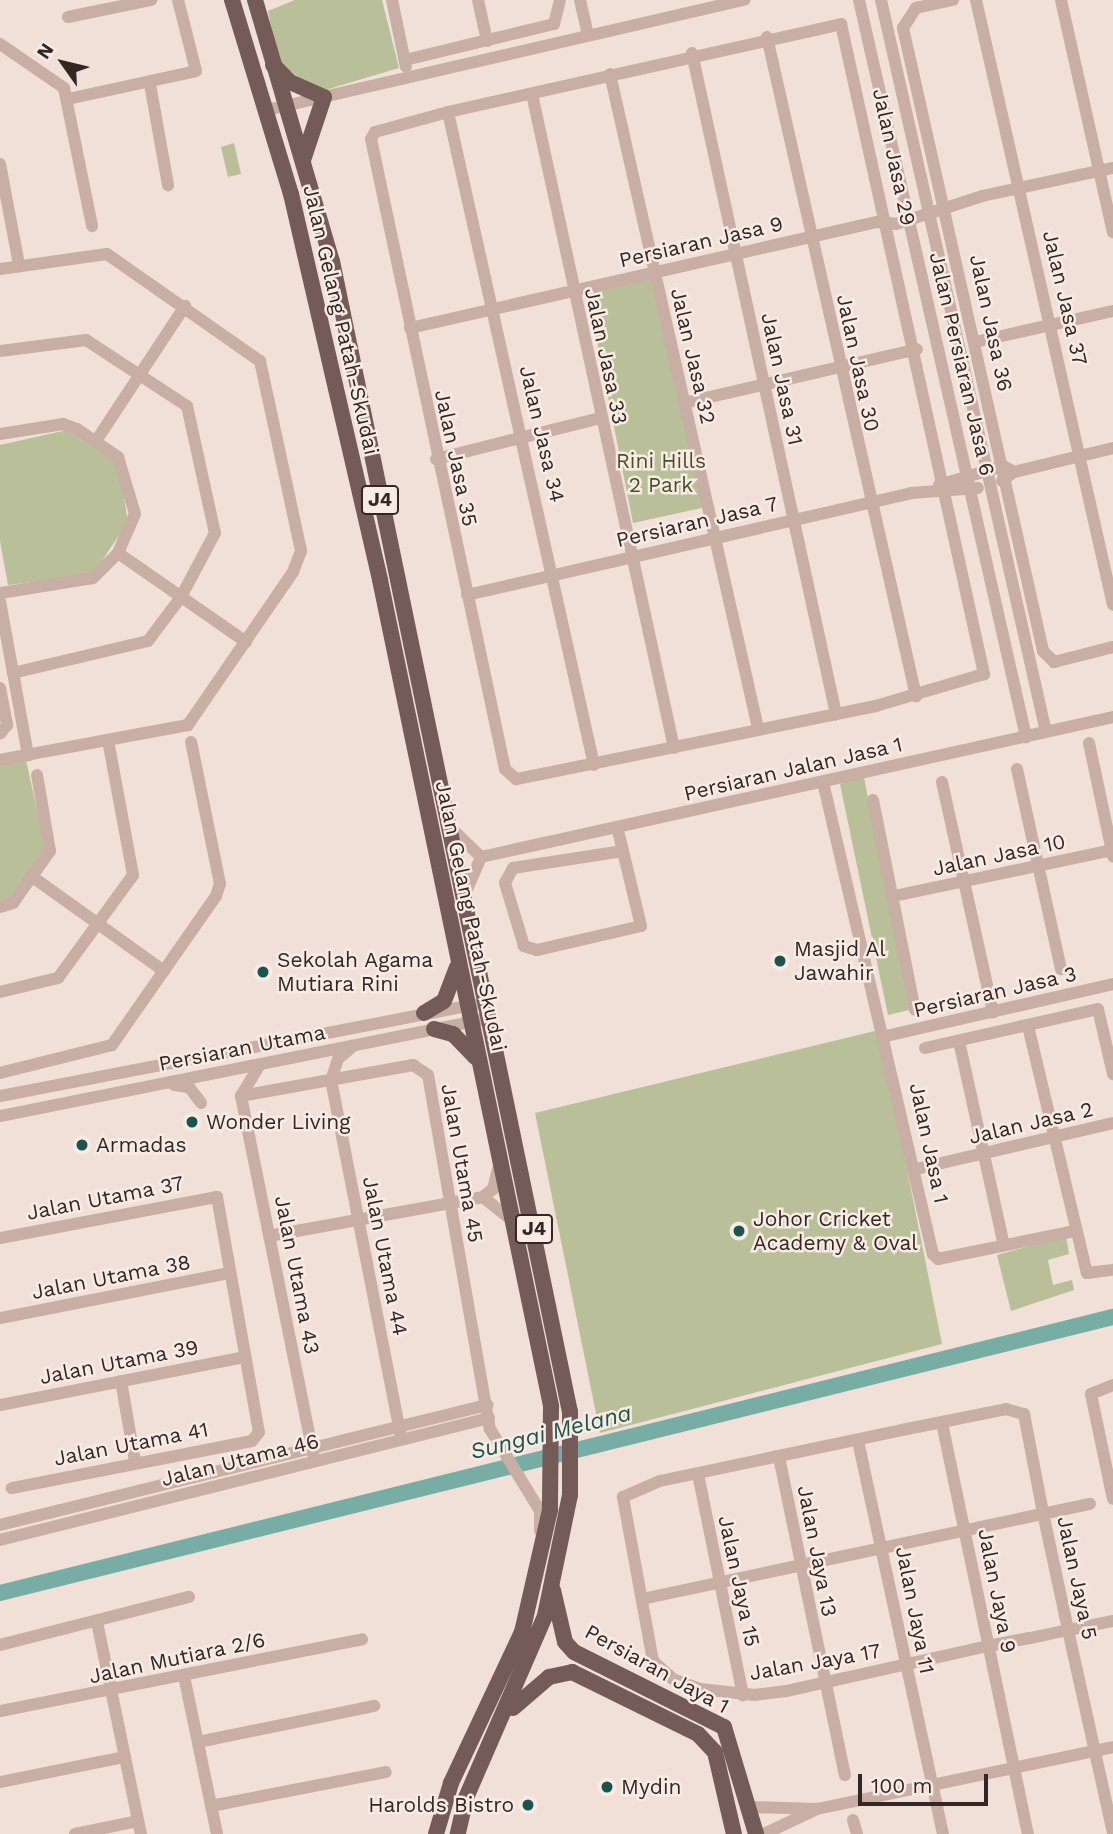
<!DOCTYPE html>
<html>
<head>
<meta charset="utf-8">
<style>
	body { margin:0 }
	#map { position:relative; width:1113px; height:1834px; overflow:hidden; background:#f0e0d8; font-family:"Work Sans",sans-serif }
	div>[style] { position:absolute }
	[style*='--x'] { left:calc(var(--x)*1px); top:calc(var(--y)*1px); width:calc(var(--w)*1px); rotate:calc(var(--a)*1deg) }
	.green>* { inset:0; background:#b9bf98 }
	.river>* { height:16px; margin:-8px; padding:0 8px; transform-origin:8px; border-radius:8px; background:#77ada5 }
	.minor>* { height:12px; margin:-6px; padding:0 6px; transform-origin:6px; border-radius:6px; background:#c8aea4 }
	.major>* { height:16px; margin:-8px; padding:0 8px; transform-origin:8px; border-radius:8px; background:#755b57 }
	.dots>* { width:19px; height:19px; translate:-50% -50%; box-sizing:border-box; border:4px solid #f8ebe4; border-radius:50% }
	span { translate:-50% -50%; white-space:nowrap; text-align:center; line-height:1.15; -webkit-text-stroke:5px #f8ebe4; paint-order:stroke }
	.shield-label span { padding:2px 5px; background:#f8ebe4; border:2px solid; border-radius:5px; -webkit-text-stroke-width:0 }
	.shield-label { font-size:19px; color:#332726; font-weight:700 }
	.street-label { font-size:21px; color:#332726 }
	.park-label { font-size:21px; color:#4a512a }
	.poi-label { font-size:21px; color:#332726 }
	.left { translate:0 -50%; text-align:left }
	.right { translate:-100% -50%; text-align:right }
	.water-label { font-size:23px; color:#1c544d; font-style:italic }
	.north { position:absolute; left:28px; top:28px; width:70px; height:70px; -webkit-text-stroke:5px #f8ebe4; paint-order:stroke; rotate:304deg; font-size:19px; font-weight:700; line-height:28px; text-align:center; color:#332726 }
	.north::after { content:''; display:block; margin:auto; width:24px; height:32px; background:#332726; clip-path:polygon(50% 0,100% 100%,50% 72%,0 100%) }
	.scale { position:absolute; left:858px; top:1774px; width:130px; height:32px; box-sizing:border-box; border:4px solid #332726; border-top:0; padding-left:9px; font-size:21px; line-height:24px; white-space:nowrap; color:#332726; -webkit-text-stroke:5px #f8ebe4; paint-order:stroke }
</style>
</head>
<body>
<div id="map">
	<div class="green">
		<i style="clip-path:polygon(295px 0,382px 0,399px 68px,322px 91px,298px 77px,278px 61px,268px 11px)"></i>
		<i style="clip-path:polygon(234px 143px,241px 174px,228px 177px,221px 147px)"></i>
		<i style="clip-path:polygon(658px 274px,706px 507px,633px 523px,587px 290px)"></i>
		<i style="clip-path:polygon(67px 430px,118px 462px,128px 522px,93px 574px,8px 585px,0 541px,0 445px)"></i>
		<i style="clip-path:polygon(26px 760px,46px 851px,11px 900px,0 902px,0 765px)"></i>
		<i style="clip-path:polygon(864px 777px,909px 1010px,888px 1015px,840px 784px)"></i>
		<i style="clip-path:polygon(879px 1030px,942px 1344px,600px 1433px,535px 1113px)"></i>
		<i style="clip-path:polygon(1066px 1236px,1069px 1254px,1048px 1260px,1053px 1285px,1072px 1280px,1074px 1290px,1011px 1311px,997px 1255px)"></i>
	</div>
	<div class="river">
		<i style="--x:0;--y:1593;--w:1147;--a:-13.93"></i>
	</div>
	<div class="minor">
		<i style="--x:392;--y:0;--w:68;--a:78.2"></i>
		<i style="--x:478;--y:0;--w:42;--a:77.6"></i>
		<i style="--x:580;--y:0;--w:36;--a:77"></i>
		<i style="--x:859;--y:0;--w:756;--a:77.23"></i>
		<i style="--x:881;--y:0;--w:750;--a:77.3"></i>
		<i style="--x:953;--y:0;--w:38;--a:168"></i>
		<i style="--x:916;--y:8;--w:24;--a:123"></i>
		<i style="--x:903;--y:28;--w:639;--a:77.33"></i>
		<i style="--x:1043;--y:651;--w:16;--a:45"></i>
		<i style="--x:1054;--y:662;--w:61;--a:-14.3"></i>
		<i style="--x:976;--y:0;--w:620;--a:77.24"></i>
		<i style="--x:1061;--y:0;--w:238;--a:77.4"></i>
		<i style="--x:68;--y:17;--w:85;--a:-11.6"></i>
		<i style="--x:841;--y:24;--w:666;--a:77.59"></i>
		<i style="--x:984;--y:674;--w:113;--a:163.5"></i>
		<i style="--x:876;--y:706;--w:367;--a:168.5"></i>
		<i style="--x:516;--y:779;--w:15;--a:-138"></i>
		<i style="--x:505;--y:769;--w:644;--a:-102.01"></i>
		<i style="--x:371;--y:139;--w:8;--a:-60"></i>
		<i style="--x:375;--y:132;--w:76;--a:-15.3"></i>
		<i style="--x:448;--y:112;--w:403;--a:-12.6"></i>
		<i style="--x:767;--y:37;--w:676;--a:77.26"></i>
		<i style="--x:0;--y:44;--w:78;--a:34.5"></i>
		<i style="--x:64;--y:88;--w:141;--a:78.5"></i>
		<i style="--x:692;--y:53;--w:677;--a:77.71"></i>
		<i style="--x:405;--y:60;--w:153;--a:-13.6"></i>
		<i style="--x:554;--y:24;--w:25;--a:-76"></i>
		<i style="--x:610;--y:74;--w:671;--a:77.25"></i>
		<i style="--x:150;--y:84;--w:103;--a:79.9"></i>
		<i style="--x:532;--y:94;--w:669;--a:77.75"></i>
		<i style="--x:68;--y:99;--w:131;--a:-12.3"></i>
		<i style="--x:196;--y:71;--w:73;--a:-104.2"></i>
		<i style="--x:267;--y:110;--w:490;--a:-13"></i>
		<i style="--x:448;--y:112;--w:669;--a:77.4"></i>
		<i style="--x:0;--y:164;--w:103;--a:79.3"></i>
		<i style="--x:0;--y:269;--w:108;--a:-8"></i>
		<i style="--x:107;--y:254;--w:187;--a:35"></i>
		<i style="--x:260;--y:361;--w:194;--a:77.8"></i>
		<i style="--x:301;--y:551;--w:22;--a:111"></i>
		<i style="--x:293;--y:572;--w:186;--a:124.5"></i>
		<i style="--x:188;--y:725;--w:191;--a:169.5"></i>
		<i style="--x:410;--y:328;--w:479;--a:-12.8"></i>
		<i style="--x:877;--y:222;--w:19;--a:6"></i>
		<i style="--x:896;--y:224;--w:90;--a:-18"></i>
		<i style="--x:982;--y:196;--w:134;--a:-12.1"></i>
		<i style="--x:975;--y:342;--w:141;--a:-12.7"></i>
		<i style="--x:0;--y:351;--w:87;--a:-7.3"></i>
		<i style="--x:86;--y:340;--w:121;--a:33.2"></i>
		<i style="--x:187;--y:406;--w:130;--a:77.6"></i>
		<i style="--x:215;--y:533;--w:72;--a:118"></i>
		<i style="--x:181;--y:597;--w:55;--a:126.9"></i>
		<i style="--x:148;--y:641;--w:139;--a:166.7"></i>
		<i style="--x:684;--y:403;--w:239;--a:-13"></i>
		<i style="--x:0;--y:434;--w:64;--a:-9"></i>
		<i style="--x:63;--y:424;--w:15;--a:20"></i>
		<i style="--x:77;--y:429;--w:50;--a:34.3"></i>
		<i style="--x:118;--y:457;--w:59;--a:73.4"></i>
		<i style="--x:135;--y:514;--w:43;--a:113.6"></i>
		<i style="--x:118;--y:553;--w:35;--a:135"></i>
		<i style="--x:93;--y:578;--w:94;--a:170.8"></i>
		<i style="--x:96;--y:441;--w:162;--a:-56.6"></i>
		<i style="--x:436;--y:459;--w:169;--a:-14"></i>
		<i style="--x:1002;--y:481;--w:15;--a:-37"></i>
		<i style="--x:1014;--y:472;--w:102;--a:-13.6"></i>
		<i style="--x:939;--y:485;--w:67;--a:-16.5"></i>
		<i style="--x:1003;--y:466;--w:9;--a:27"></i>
		<i style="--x:118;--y:553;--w:156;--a:34.8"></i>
		<i style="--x:467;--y:595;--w:456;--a:-12.9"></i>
		<i style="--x:911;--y:493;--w:67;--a:-4.3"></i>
		<i style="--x:0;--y:601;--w:157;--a:79.7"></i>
		<i style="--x:0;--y:688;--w:38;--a:79"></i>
		<i style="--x:7;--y:725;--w:11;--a:128"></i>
		<i style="--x:1089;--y:743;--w:116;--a:78"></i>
		<i style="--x:1017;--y:769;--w:205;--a:77.6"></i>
		<i style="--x:823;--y:782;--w:485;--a:76.9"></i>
		<i style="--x:933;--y:1254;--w:7;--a:45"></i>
		<i style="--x:938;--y:1259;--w:140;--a:-11.6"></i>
		<i style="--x:942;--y:782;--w:236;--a:77.5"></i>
		<i style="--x:873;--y:800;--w:214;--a:78.7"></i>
		<i style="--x:617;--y:827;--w:25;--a:76"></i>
		<i style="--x:623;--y:851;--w:77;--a:76.5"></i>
		<i style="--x:641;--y:926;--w:107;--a:167"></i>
		<i style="--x:537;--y:950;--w:14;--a:-163"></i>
		<i style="--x:524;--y:946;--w:66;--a:-106.8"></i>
		<i style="--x:505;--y:883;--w:17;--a:-62"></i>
		<i style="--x:513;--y:868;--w:111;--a:-8.8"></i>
		<i style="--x:452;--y:829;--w:40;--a:44"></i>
		<i style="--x:481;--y:857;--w:647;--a:-12.49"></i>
		<i style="--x:34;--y:878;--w:160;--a:35.6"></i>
		<i style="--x:465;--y:894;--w:40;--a:-66.6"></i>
		<i style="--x:894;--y:896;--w:224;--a:-11.9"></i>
		<i style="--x:0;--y:907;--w:14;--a:-17"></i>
		<i style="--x:13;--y:903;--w:64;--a:-54.6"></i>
		<i style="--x:50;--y:851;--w:77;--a:-99.7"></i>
		<i style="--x:0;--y:992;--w:60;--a:-13.6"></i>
		<i style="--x:58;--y:978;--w:127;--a:-53.9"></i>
		<i style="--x:133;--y:875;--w:137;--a:-100.5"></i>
		<i style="--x:1028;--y:1026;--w:254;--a:76.6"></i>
		<i style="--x:1087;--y:1273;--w:26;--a:-7"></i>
		<i style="--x:886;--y:1036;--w:233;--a:-12.9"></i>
		<i style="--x:959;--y:1041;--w:209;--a:77.6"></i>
		<i style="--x:351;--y:1048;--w:17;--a:140"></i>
		<i style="--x:338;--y:1059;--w:22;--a:108"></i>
		<i style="--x:331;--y:1080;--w:359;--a:78.9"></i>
		<i style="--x:925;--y:1048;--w:177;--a:-12.7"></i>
		<i style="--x:1098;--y:1009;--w:67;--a:77"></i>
		<i style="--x:259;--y:1066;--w:35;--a:121"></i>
		<i style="--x:241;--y:1096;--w:365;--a:78.6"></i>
		<i style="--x:0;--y:1073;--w:115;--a:-14"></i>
		<i style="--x:112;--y:1045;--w:182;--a:-55.1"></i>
		<i style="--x:216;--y:896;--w:13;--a:-72"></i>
		<i style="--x:220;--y:884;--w:145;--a:-101.5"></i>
		<i style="--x:174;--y:1085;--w:15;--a:8"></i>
		<i style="--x:189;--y:1087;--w:20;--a:53"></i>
		<i style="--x:0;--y:1096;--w:483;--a:-10.9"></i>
		<i style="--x:241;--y:1096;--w:175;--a:-10.2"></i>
		<i style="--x:413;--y:1065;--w:18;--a:34"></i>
		<i style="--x:428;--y:1075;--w:359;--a:80.1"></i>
		<i style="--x:490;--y:1429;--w:96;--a:58.6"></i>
		<i style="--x:540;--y:1511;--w:20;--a:90"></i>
		<i style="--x:0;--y:1116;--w:501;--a:-11.29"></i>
		<i style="--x:916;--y:1169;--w:202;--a:-13.1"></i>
		<i style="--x:483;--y:1197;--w:36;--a:39"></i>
		<i style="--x:269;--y:1236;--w:218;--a:-10.3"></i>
		<i style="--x:483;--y:1197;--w:13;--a:-39"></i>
		<i style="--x:493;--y:1189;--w:25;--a:-76"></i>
		<i style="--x:0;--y:1238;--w:221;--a:-10.7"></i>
		<i style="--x:217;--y:1197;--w:239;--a:79.9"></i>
		<i style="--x:259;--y:1432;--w:11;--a:128"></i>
		<i style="--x:252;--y:1441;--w:245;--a:168.9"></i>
		<i style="--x:0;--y:1318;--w:233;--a:-11.1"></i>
		<i style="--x:121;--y:1381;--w:81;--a:80.1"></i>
		<i style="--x:1113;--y:1385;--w:24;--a:158"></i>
		<i style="--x:1091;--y:1394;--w:107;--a:78.2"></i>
		<i style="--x:0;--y:1405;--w:250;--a:-11.1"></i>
		<i style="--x:942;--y:1423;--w:420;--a:78.2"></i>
		<i style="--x:858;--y:1441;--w:402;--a:77.8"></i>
		<i style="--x:779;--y:1457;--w:325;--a:78.3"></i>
		<i style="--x:698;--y:1474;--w:226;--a:78.5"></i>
		<i style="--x:0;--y:1525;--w:502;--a:-13.84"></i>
		<i style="--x:0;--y:1540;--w:504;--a:-14.01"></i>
		<i style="--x:642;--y:1599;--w:458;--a:-12"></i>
		<i style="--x:1113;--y:1621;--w:46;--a:168.7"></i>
		<i style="--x:1068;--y:1630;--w:40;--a:168"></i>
		<i style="--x:1029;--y:1638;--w:42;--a:169"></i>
		<i style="--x:988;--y:1646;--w:207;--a:167.4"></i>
		<i style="--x:786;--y:1691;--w:31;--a:173"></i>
		<i style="--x:755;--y:1695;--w:55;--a:-173.8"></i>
		<i style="--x:700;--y:1689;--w:29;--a:-160"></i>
		<i style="--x:673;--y:1679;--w:27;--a:-138"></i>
		<i style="--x:653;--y:1661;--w:167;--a:-100.4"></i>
		<i style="--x:623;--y:1497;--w:40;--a:-23.4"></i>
		<i style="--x:660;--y:1481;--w:247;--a:-11.9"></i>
		<i style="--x:902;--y:1430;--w:106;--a:-11.4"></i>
		<i style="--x:1006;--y:1409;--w:19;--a:16"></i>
		<i style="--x:1024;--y:1414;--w:101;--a:79.1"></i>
		<i style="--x:1043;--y:1513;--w:120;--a:77.9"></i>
		<i style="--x:1068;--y:1630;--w:208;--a:77.5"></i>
		<i style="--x:97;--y:1622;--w:217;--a:78.3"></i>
		<i style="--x:0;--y:1645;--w:195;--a:-14.3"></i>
		<i style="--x:184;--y:1676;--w:161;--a:78.2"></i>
		<i style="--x:0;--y:1711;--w:369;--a:-11.2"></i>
		<i style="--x:198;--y:1742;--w:180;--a:-11.6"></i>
		<i style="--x:0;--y:1782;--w:126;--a:-11.4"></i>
		<i style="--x:211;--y:1806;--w:178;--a:-11"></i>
		<i style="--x:750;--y:1807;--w:67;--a:1.7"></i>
		<i style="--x:853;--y:1820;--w:15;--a:74"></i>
		<i style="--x:75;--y:1834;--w:64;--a:-11.7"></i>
		<i style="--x:764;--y:1834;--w:59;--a:-25.3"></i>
		<i style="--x:817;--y:1809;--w:302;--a:-11.8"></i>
	</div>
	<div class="major">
		<i style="--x:232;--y:0;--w:203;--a:73.1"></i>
		<i style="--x:291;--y:194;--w:396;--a:77"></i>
		<i style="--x:380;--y:580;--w:844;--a:78.3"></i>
		<i style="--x:551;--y:1406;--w:104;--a:90.6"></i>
		<i style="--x:550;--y:1510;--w:125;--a:102.9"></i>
		<i style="--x:522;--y:1632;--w:167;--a:115.2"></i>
		<i style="--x:451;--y:1783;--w:53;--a:106.4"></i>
		<i style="--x:255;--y:0;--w:272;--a:73.6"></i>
		<i style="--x:332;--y:261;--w:1175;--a:78.32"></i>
		<i style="--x:570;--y:1412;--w:83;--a:90"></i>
		<i style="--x:570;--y:1495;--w:124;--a:101.7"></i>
		<i style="--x:545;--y:1616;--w:198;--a:113.5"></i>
		<i style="--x:466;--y:1798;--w:37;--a:103"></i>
		<i style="--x:273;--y:65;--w:24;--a:45"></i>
		<i style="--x:290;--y:82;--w:37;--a:24"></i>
		<i style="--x:324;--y:97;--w:66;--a:108.4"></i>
		<i style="--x:424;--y:1013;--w:23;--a:-31"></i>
		<i style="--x:444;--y:1001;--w:36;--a:-69"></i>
		<i style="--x:434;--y:1029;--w:20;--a:15"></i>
		<i style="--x:453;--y:1034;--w:33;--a:46"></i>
		<i style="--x:553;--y:1590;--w:53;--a:77"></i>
		<i style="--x:565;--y:1642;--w:13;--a:48"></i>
		<i style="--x:574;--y:1652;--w:168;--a:26.6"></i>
		<i style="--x:724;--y:1727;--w:112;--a:73.3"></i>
		<i style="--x:513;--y:1708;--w:48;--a:-40.7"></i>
		<i style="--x:549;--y:1677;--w:24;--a:-12"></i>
		<i style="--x:572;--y:1672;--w:140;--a:26.2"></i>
		<i style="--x:698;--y:1734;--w:25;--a:47"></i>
		<i style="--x:715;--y:1752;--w:84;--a:77"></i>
	</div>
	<div class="dots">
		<i style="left:780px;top:961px;background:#1c544d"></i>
		<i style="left:263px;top:972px;background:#1c544d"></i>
		<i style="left:192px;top:1122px;background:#1c544d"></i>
		<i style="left:82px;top:1145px;background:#1c544d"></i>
		<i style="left:739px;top:1231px;background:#1c544d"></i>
		<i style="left:607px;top:1787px;background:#1c544d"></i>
		<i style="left:528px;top:1805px;background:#1c544d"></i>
	</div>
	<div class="shield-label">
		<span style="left:380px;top:500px">J4</span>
		<span style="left:534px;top:1229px">J4</span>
	</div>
	<div class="street-label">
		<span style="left:894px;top:157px;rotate:78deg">Jalan Jasa 29</span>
		<span style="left:701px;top:242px;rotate:-13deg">Persiaran Jasa 9</span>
		<span style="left:1065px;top:298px;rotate:77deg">Jalan Jasa 37</span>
		<span style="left:341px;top:320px;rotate:77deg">Jalan Gelang Patah-Skudai</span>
		<span style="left:991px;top:323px;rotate:78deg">Jalan Jasa 36</span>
		<span style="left:606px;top:356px;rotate:78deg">Jalan Jasa 33</span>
		<span style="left:693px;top:356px;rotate:77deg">Jalan Jasa 32</span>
		<span style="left:858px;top:363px;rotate:78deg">Jalan Jasa 30</span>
		<span style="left:962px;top:364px;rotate:77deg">Jalan Persiaran Jasa 6</span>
		<span style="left:782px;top:379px;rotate:78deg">Jalan Jasa 31</span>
		<span style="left:542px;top:434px;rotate:77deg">Jalan Jasa 34</span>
		<span style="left:456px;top:458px;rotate:78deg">Jalan Jasa 35</span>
		<span style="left:697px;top:522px;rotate:-13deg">Persiaran Jasa 7</span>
		<span style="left:793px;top:769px;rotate:-13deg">Persiaran Jalan Jasa 1</span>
		<span style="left:999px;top:855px;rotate:-12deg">Jalan Jasa 10</span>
		<span style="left:471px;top:916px;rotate:78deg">Jalan Gelang Patah-Skudai</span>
		<span style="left:995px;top:992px;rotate:-13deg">Persiaran Jasa 3</span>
		<span style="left:242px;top:1048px;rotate:-11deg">Persiaran Utama</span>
		<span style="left:1031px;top:1123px;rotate:-13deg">Jalan Jasa 2</span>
		<span style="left:929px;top:1143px;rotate:78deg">Jalan Jasa 1</span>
		<span style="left:462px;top:1163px;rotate:80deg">Jalan Utama 45</span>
		<span style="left:105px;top:1198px;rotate:-11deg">Jalan Utama 37</span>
		<span style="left:385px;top:1256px;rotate:79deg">Jalan Utama 44</span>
		<span style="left:297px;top:1275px;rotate:79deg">Jalan Utama 43</span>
		<span style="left:111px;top:1277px;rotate:-11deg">Jalan Utama 38</span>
		<span style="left:119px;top:1362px;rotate:-11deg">Jalan Utama 39</span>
		<span style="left:131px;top:1444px;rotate:-11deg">Jalan Utama 41</span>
		<span style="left:240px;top:1460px;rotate:-14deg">Jalan Utama 46</span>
		<span style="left:817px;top:1551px;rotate:79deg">Jalan Jaya 13</span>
		<span style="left:1077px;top:1578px;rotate:78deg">Jalan Jaya 5</span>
		<span style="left:739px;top:1581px;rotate:78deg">Jalan Jaya 15</span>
		<span style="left:997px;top:1591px;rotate:79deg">Jalan Jaya 9</span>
		<span style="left:915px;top:1610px;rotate:79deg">Jalan Jaya 11</span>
		<span style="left:177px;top:1658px;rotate:-12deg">Jalan Mutiara 2/6</span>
		<span style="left:815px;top:1662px;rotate:-10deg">Jalan Jaya 17</span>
		<span style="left:657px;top:1669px;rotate:29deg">Persiaran Jaya 1</span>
	</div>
	<div class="park-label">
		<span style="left:661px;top:473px">Rini Hills<br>2 Park</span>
	</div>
	<div class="poi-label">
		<span class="left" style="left:794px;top:961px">Masjid Al<br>Jawahir</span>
		<span class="left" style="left:277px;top:972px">Sekolah Agama<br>Mutiara Rini</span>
		<span class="left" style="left:206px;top:1122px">Wonder Living</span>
		<span class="left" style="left:96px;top:1145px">Armadas</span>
		<span class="left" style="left:753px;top:1231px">Johor Cricket<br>Academy &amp; Oval</span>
		<span class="left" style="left:621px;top:1787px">Mydin</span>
		<span class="right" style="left:514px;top:1805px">Harolds Bistro</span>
	</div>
	<div class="water-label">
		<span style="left:551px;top:1433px;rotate:-14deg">Sungai Melana</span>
	</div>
	<div class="north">N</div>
	<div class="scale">100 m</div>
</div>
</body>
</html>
